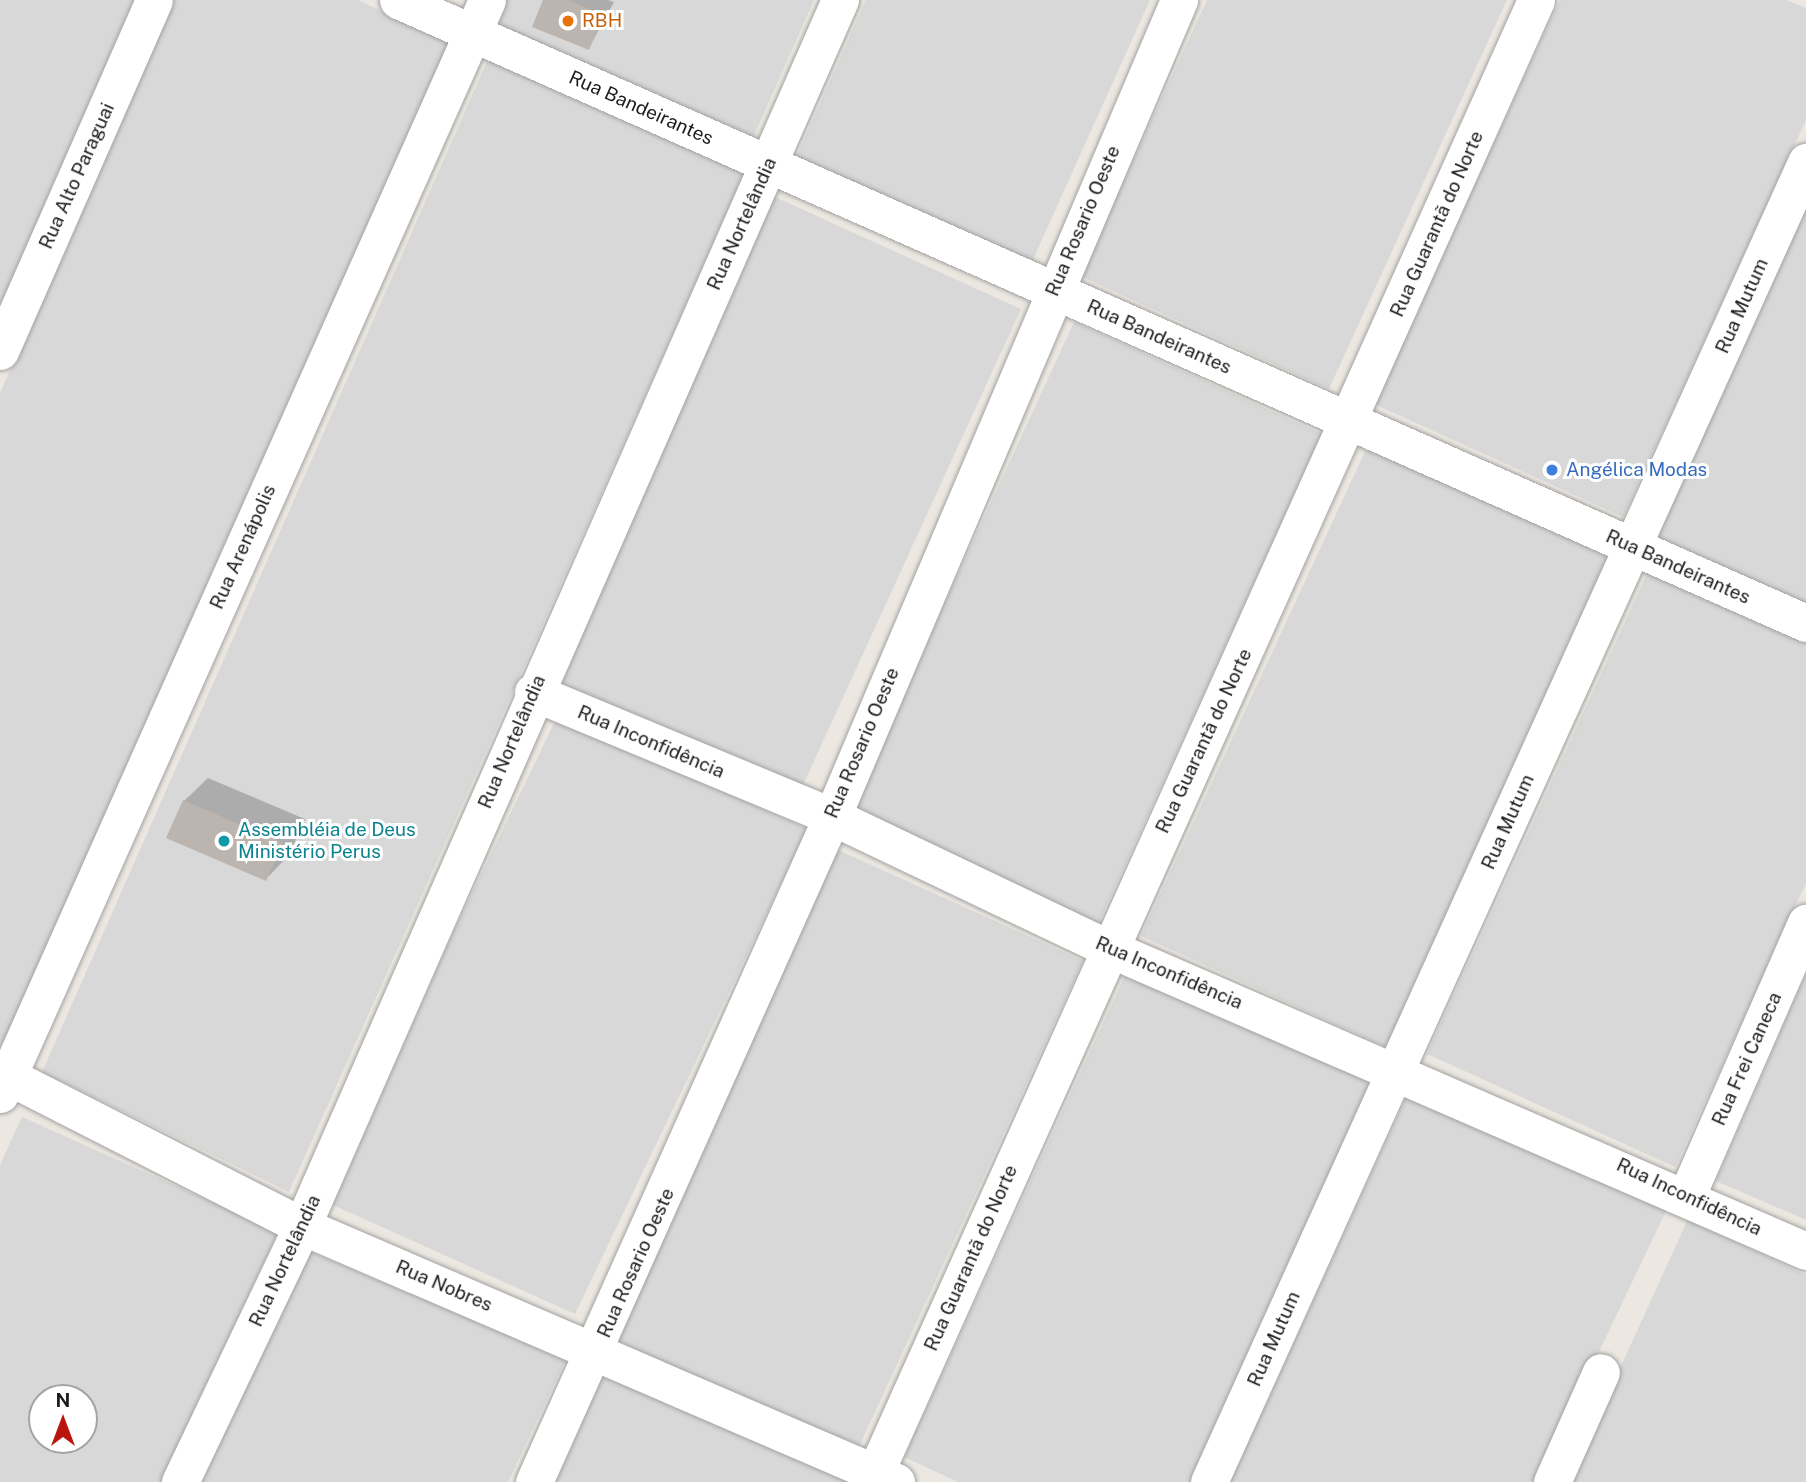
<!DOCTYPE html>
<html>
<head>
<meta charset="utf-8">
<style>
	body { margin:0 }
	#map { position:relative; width:1806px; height:1482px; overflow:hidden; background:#ece8e1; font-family:"Public Sans",sans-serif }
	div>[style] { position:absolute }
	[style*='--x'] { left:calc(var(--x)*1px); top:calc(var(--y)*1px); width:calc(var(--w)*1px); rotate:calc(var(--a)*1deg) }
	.residential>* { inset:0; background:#d9d8d8 }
	.shadow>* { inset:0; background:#0003 }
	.building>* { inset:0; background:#bcb4ae }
	.roads { filter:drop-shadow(0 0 2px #a2a2a2) drop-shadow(0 0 2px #a2a2a2) }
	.street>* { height:37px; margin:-18.5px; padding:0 18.5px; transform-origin:18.5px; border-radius:18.5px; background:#fff }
	.dots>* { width:19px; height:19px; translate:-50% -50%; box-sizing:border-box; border:4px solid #fff; border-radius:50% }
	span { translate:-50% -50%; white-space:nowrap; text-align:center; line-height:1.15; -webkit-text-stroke:6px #fff; paint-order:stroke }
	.food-label { font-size:19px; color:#c56008 }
	.left { translate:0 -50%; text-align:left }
	.street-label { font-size:19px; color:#1b1b1b }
	.shop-label { font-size:19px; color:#366cbe }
	.culture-label { font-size:19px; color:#0d838f }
	.north { position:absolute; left:28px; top:1384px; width:70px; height:70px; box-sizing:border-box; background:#fff; border:2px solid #a4a4a4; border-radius:50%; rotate:0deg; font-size:19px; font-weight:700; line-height:28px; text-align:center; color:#1b1b1b }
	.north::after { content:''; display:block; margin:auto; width:24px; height:32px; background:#b7150e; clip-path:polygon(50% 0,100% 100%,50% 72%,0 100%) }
</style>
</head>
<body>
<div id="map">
	<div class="residential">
		<i style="clip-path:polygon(0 0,139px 0,0 313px)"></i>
		<i style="clip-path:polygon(173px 0,358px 0,459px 46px,0 1064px,0 393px)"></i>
		<i style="clip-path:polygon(506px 0,814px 0,752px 140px,493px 29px)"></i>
		<i style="clip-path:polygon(866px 0,1150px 0,1031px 264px,796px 158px)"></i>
		<i style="clip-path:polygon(1207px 0,1507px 0,1329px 389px,1080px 276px)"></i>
		<i style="clip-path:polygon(1560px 0,1787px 0,1806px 8px,1806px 120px,1623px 517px,1374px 404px)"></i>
		<i style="clip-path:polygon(489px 57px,745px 172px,289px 1192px,42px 1072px)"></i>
		<i style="clip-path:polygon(773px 196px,1021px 309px,797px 798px,548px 685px)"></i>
		<i style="clip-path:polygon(1806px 202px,1806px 612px,1648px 538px)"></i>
		<i style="clip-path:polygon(1074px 322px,1322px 434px,1098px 924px,849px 811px)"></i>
		<i style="clip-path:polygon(1367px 447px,1615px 560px,1390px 1049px,1141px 936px)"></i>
		<i style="clip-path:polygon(1651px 565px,1806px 635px,1806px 883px,1675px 1167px,1427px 1054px)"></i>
		<i style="clip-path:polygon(558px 715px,807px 829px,575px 1314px,333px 1205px,452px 935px)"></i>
		<i style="clip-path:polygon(834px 848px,1083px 961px,857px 1451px,609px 1337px)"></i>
		<i style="clip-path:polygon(1129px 967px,1378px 1081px,1193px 1482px,958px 1482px,904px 1457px)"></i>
		<i style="clip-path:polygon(1806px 974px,1806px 1220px,1716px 1181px)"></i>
		<i style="clip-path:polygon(1409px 1092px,1667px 1209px,1537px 1482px,1230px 1482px)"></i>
		<i style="clip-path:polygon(evenodd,22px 1117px,278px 1232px,161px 1482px,0 1482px,0 1165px,22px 1117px,42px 1398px,84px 1398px,84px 1440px,42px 1440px,42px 1398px)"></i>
		<i style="clip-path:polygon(1688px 1219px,1806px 1275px,1806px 1482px,1568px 1482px)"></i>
		<i style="clip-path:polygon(303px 1249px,566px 1359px,508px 1482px,196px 1482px)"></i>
		<i style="clip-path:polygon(598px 1361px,852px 1482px,544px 1482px)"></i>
	</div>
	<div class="shadow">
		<i style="clip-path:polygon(545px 0,608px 0,614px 2px,589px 48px)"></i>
		<i style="clip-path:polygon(208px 778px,305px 819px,289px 855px,266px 879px,184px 801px)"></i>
	</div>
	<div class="building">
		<i style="clip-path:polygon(543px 0,568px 0,603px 15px,589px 50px,532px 27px)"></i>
		<i style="clip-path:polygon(183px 800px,283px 843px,266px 881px,166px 838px)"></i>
	</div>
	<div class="roads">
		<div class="street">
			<i style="--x:398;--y:0;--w:1540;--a:23.87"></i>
			<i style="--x:0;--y:351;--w:383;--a:-66.3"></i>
			<i style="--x:533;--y:692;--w:323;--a:22.6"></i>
			<i style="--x:831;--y:816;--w:307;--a:25.5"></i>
			<i style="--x:1108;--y:948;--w:761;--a:23.47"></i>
			<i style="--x:0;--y:1072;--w:339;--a:27"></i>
			<i style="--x:302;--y:1226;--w:647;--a:23.31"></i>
			<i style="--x:0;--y:1094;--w:1197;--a:-66"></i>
			<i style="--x:1687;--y:1195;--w:297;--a:-66.4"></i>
			<i style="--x:180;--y:1482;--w:284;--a:-64.5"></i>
			<i style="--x:302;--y:1226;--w:1339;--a:-66.31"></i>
			<i style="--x:534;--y:1482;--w:742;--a:-65.89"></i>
			<i style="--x:837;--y:805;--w:875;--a:-66.98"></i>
			<i style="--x:871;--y:1482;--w:1624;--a:-65.83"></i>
			<i style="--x:1209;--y:1482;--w:1449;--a:-65.66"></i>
			<i style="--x:1552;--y:1482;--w:120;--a:-66"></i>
		</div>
	</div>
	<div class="dots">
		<i style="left:568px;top:21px;background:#e8710a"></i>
		<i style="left:1552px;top:470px;background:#3f7fe0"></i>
		<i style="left:224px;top:841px;background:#0f9aa8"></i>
	</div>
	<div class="food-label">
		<span class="left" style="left:582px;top:21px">RBH</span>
	</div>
	<div class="street-label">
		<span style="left:641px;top:108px;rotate:24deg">Rua Bandeirantes</span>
		<span style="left:77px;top:176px;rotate:-66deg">Rua Alto Paraguai</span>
		<span style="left:1083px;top:221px;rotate:-67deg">Rua Rosario Oeste</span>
		<span style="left:742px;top:224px;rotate:-66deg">Rua Nortelândia</span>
		<span style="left:1437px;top:224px;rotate:-66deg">Rua Guarantã do Norte</span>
		<span style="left:1742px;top:306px;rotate:-66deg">Rua Mutum</span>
		<span style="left:1159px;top:337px;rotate:24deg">Rua Bandeirantes</span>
		<span style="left:243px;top:547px;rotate:-66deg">Rua Arenápolis</span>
		<span style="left:1678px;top:567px;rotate:24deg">Rua Bandeirantes</span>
		<span style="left:1204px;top:741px;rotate:-65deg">Rua Guarantã do Norte</span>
		<span style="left:512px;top:742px;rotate:-67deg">Rua Nortelândia</span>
		<span style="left:651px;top:742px;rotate:23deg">Rua Inconfidência</span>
		<span style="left:862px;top:743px;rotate:-67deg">Rua Rosario Oeste</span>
		<span style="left:1508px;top:822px;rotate:-66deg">Rua Mutum</span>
		<span style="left:1169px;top:973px;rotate:23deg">Rua Inconfidência</span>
		<span style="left:1747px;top:1059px;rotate:-66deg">Rua Frei Caneca</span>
		<span style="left:1689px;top:1197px;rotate:25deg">Rua Inconfidência</span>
		<span style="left:971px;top:1258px;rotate:-66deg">Rua Guarantã do Norte</span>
		<span style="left:285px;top:1261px;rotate:-65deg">Rua Nortelândia</span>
		<span style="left:636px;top:1263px;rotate:-66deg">Rua Rosario Oeste</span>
		<span style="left:444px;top:1286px;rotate:23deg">Rua Nobres</span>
		<span style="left:1274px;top:1339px;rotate:-66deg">Rua Mutum</span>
	</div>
	<div class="shop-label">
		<span class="left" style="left:1566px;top:470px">Angélica Modas</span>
	</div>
	<div class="culture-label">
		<span class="left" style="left:238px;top:841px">Assembléia de Deus<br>Ministério Perus</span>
	</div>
	<div class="north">N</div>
</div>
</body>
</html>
